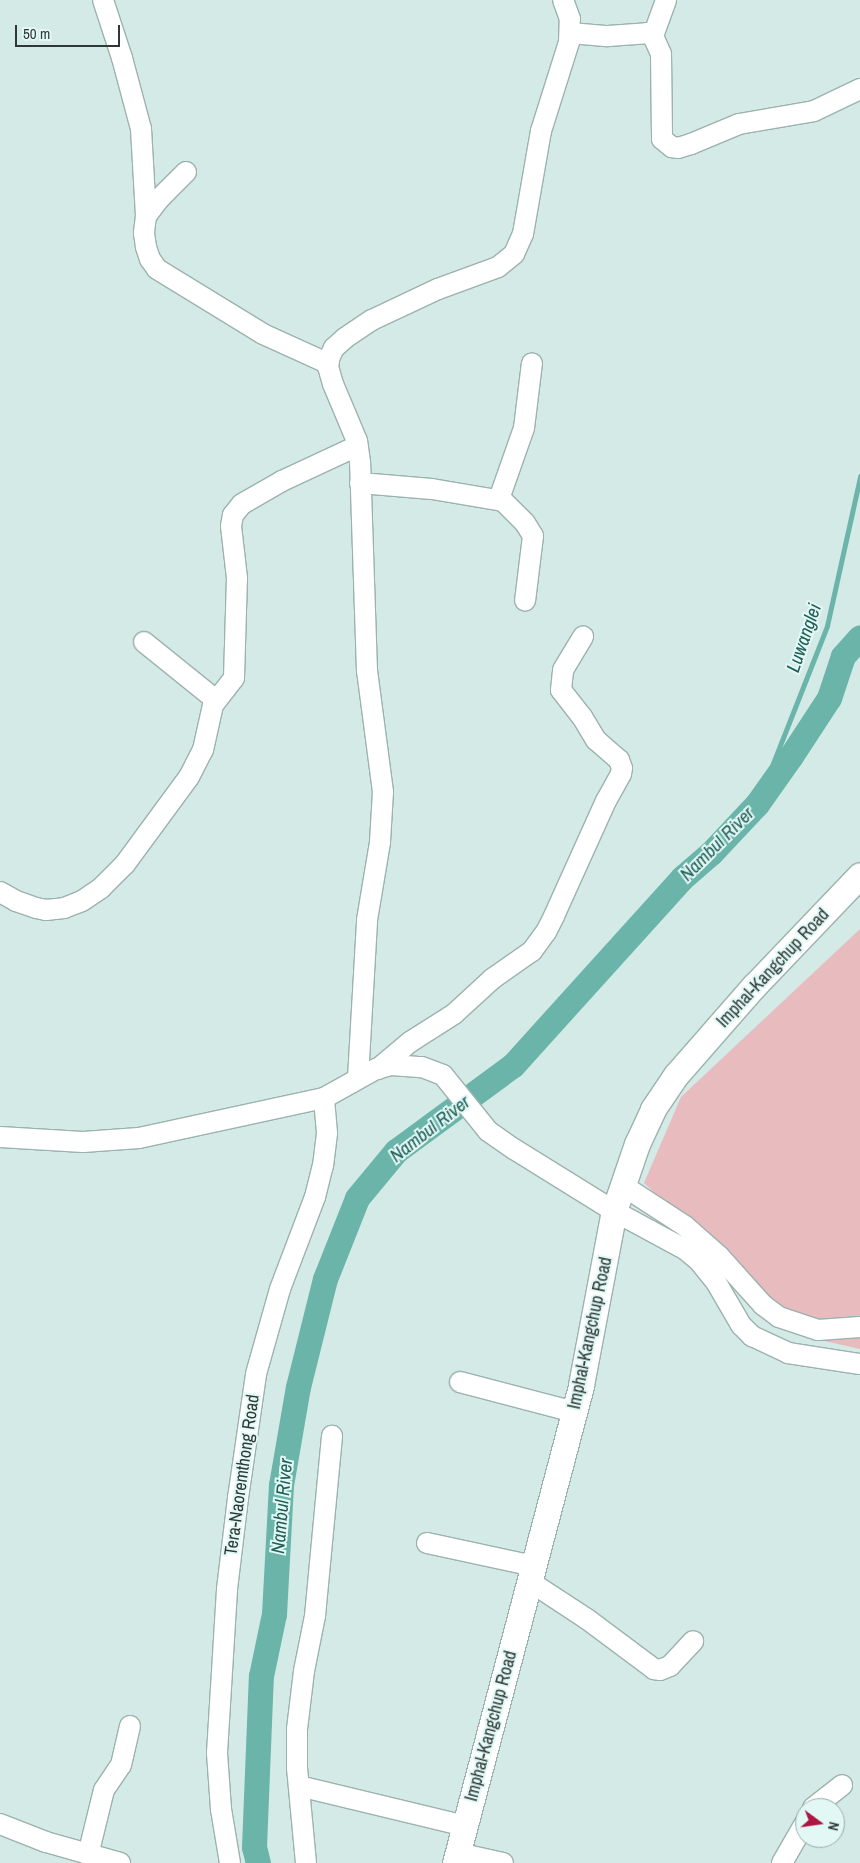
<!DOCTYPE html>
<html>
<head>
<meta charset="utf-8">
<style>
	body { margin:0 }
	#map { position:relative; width:860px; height:1863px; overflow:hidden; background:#d4eae6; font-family:"Archivo Narrow",sans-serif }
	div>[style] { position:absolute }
	.green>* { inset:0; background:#e8bbbf }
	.stream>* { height:4.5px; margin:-2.25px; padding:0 2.25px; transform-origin:2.25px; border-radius:2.25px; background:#6ab4aa }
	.river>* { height:25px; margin:-12.5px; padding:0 12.5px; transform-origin:12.5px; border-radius:12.5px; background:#6ab4aa }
	.roads { filter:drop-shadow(1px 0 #9cb2ae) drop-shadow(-1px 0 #9cb2ae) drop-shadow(0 1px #9cb2ae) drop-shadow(0 -1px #9cb2ae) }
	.minor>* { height:20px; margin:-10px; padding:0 10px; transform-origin:10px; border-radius:10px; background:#fff }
	.major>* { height:25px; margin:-12.5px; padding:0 12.5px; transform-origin:12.5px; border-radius:12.5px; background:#fff }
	span { translate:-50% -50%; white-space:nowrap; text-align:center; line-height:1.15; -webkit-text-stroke:4px #e1f8f4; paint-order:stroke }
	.street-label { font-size:18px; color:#2f3836 }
	.water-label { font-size:19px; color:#215e57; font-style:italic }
	.north { position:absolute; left:795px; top:1798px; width:50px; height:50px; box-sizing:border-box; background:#e1f8f4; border:1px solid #9aaba8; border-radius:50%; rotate:104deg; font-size:14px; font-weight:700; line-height:20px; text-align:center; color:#2f3836 }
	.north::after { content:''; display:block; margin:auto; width:18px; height:22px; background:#ac1843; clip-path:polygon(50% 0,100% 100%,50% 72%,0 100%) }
	.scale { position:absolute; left:15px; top:25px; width:105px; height:22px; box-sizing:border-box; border:2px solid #2f3836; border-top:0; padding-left:6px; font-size:15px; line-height:18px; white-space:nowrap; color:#2f3836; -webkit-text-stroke:4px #e1f8f4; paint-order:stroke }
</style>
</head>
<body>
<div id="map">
	<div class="green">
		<div style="clip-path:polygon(860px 929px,860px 1349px,811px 1338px,644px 1183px,681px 1097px)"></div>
	</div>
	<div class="stream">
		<div style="left:757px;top:804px;width:191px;rotate:-68.5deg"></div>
		<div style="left:827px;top:626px;width:153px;rotate:-77.5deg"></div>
	</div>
	<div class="river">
		<div style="left:258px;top:1863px;width:16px;rotate:-104deg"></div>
		<div style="left:254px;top:1847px;width:171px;rotate:-87.7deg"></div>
		<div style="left:261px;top:1676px;width:63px;rotate:-78.2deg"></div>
		<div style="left:274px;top:1614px;width:129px;rotate:-86.9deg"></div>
		<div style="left:281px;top:1485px;width:99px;rotate:-80.2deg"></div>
		<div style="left:298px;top:1387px;width:111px;rotate:-76deg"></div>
		<div style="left:325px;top:1279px;width:87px;rotate:-68.4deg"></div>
		<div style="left:357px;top:1198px;width:61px;rotate:-50.3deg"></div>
		<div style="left:396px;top:1151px;width:145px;rotate:-36.3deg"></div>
		<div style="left:513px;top:1065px;width:252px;rotate:-47.9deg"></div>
		<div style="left:682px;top:878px;width:38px;rotate:-41deg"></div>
		<div style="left:711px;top:853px;width:67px;rotate:-46.8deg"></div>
		<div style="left:757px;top:804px;width:59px;rotate:-54.7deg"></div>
		<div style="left:791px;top:756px;width:69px;rotate:-56.8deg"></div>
		<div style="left:829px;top:698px;width:44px;rotate:-71.6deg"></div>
		<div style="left:843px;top:656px;width:25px;rotate:-48deg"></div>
	</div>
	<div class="roads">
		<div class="minor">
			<div style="left:103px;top:0;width:61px;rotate:71.9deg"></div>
			<div style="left:122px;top:58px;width:73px;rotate:75deg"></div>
			<div style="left:141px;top:129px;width:87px;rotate:86.7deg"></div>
			<div style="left:570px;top:33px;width:38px;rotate:5deg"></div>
			<div style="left:608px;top:36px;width:39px;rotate:-4deg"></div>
			<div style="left:647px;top:33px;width:7px;rotate:27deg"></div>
			<div style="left:653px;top:36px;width:20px;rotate:66deg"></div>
			<div style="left:661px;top:54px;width:85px;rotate:89.3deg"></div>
			<div style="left:662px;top:139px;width:13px;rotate:39deg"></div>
			<div style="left:672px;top:147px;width:6px;rotate:9deg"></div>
			<div style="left:678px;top:148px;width:14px;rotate:-17deg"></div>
			<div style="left:691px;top:144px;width:52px;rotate:-22.6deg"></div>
			<div style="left:739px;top:124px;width:76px;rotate:-9.8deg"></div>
			<div style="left:814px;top:111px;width:51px;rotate:-25.6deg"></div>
			<div style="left:653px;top:36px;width:38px;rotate:-70deg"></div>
			<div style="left:186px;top:172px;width:38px;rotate:135deg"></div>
			<div style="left:159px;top:199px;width:21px;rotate:127deg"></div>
			<div style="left:146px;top:216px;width:17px;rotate:97deg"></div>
			<div style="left:144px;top:233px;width:14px;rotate:82deg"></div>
			<div style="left:146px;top:247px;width:13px;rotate:72deg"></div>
			<div style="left:150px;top:259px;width:12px;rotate:55deg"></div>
			<div style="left:157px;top:269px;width:124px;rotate:31.5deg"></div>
			<div style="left:263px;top:334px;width:72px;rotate:24.4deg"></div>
			<div style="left:360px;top:483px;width:72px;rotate:4.8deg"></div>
			<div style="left:432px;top:489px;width:72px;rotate:9.6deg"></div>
			<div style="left:503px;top:501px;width:31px;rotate:45deg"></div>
			<div style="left:525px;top:523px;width:15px;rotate:58deg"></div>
			<div style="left:533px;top:536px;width:65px;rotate:97deg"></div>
			<div style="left:499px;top:499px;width:75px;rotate:-70.6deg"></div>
			<div style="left:524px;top:428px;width:65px;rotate:-83deg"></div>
			<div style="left:144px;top:642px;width:92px;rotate:38.9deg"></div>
			<div style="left:0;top:892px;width:18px;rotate:29deg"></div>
			<div style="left:16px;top:901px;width:21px;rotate:19deg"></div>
			<div style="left:36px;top:908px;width:10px;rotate:11deg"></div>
			<div style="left:46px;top:910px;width:18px;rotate:-6deg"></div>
			<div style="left:64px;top:908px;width:19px;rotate:-21deg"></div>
			<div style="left:82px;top:901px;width:23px;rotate:-34deg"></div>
			<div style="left:101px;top:888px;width:34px;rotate:-45deg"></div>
			<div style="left:125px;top:864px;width:108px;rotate:-53.7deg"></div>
			<div style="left:189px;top:777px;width:30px;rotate:-63deg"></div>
			<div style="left:203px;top:750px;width:46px;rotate:-77.5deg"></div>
			<div style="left:213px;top:705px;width:34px;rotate:-52deg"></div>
			<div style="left:234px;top:678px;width:100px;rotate:-88.3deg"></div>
			<div style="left:237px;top:578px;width:52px;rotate:-96.6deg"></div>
			<div style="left:231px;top:526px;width:11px;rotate:-80deg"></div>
			<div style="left:233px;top:515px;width:14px;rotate:-51deg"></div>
			<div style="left:242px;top:504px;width:46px;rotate:-29.9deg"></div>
			<div style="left:282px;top:481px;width:83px;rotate:-25deg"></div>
			<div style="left:378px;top:1069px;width:42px;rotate:-40.2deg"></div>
			<div style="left:410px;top:1042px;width:52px;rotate:-32.5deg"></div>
			<div style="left:454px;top:1014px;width:52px;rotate:-42.6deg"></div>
			<div style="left:492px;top:979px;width:49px;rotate:-35deg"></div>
			<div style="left:532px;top:951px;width:24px;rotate:-54deg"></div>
			<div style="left:546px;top:932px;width:18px;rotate:-63deg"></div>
			<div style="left:554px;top:916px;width:126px;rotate:-65.7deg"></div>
			<div style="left:606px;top:801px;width:31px;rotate:-61deg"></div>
			<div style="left:621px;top:774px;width:6px;rotate:-81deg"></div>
			<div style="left:622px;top:768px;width:9px;rotate:-111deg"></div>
			<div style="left:619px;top:760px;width:30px;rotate:-139deg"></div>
			<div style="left:596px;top:740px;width:27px;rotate:-121deg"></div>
			<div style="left:582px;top:717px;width:34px;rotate:-128deg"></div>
			<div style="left:561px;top:690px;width:20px;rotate:-84deg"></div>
			<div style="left:563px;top:670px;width:39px;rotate:-59deg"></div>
			<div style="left:358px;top:1078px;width:158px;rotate:-86.7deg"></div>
			<div style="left:367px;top:920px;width:79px;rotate:-80.5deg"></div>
			<div style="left:380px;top:842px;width:50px;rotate:-86.6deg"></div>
			<div style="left:383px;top:792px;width:122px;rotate:-97.5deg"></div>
			<div style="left:367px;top:671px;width:209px;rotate:-91.9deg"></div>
			<div style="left:360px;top:462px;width:21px;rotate:-98deg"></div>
			<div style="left:357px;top:441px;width:62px;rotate:-112.8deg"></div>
			<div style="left:333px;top:384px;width:18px;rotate:-106deg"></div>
			<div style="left:328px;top:367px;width:8px;rotate:-83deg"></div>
			<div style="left:329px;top:359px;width:12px;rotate:-66deg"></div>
			<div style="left:334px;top:348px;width:15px;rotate:-42deg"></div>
			<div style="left:345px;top:338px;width:32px;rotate:-34deg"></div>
			<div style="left:372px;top:320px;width:73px;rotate:-25.2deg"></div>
			<div style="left:438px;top:289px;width:64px;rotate:-20.1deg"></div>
			<div style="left:498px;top:267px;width:21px;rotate:-39deg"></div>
			<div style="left:514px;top:254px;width:22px;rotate:-66deg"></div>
			<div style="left:523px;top:234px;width:105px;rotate:-80.1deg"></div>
			<div style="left:541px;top:131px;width:93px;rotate:-72.5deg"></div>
			<div style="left:569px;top:42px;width:23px;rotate:-88deg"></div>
			<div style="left:570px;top:19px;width:20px;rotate:-110deg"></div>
			<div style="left:0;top:1137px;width:83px;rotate:3.4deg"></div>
			<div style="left:83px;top:1142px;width:56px;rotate:-4.1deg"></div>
			<div style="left:139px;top:1138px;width:189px;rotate:-12.2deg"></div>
			<div style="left:324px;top:1098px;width:60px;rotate:-29.1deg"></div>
			<div style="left:376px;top:1069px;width:16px;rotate:-15deg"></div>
			<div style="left:391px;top:1065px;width:31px;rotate:4deg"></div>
			<div style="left:422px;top:1067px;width:22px;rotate:21deg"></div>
			<div style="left:443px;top:1075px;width:72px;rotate:51.2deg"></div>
			<div style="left:488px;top:1131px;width:32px;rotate:35deg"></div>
			<div style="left:514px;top:1149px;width:118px;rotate:31.8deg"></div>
			<div style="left:614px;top:1211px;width:82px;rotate:28.4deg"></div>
			<div style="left:686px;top:1250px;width:17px;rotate:40deg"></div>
			<div style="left:699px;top:1261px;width:27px;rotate:51deg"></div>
			<div style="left:716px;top:1282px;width:50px;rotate:59.8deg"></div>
			<div style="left:741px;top:1325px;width:16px;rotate:45deg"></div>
			<div style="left:752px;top:1336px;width:40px;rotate:25deg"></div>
			<div style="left:788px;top:1353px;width:73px;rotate:8.7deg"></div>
			<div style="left:622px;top:1185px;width:75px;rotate:33.1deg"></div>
			<div style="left:685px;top:1226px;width:45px;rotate:41.4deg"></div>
			<div style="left:719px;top:1256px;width:66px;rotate:48.1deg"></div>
			<div style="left:763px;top:1305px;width:20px;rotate:37deg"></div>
			<div style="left:779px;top:1317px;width:41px;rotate:18.4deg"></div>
			<div style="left:818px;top:1330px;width:42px;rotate:-4.1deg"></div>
			<div style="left:460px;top:1382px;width:118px;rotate:14.7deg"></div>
			<div style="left:427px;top:1543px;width:108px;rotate:12.2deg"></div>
			<div style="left:529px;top:1581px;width:69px;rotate:33.2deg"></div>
			<div style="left:587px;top:1619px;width:84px;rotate:36.7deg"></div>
			<div style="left:654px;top:1669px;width:6px;rotate:9deg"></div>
			<div style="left:660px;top:1670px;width:11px;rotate:-22deg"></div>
			<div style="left:670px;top:1666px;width:34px;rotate:-47deg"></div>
			<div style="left:299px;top:1786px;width:171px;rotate:13.5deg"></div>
			<div style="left:813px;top:1808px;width:37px;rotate:-38deg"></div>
			<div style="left:0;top:1824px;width:49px;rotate:21.4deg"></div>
			<div style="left:46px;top:1842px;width:77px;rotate:15.8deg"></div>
			<div style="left:458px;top:1853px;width:46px;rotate:12.5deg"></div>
			<div style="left:88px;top:1855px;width:67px;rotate:-76.2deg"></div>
			<div style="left:104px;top:1790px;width:30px;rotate:-56deg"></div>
			<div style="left:121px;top:1765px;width:40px;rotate:-77deg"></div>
			<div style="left:230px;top:1863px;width:55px;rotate:-99.5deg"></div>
			<div style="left:221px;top:1809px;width:56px;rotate:-94.1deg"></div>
			<div style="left:217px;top:1753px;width:164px;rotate:-86.5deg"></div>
			<div style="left:227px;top:1589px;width:92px;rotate:-83.1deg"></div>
			<div style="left:238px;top:1498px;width:125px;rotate:-81.7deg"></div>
			<div style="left:256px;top:1374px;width:88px;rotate:-74.2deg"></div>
			<div style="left:280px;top:1289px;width:98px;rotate:-69.2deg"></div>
			<div style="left:315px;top:1197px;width:32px;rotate:-76deg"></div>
			<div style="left:323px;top:1166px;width:33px;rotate:-83deg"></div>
			<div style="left:327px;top:1133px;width:35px;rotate:-95deg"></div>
			<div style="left:306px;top:1863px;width:95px;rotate:-95.4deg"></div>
			<div style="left:297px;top:1768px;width:39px;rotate:-90deg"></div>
			<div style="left:297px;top:1729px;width:58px;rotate:-83.1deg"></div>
			<div style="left:304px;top:1671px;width:56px;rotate:-78.7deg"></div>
			<div style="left:315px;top:1616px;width:181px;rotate:-84.6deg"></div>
			<div style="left:782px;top:1863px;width:46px;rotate:-60.1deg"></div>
		</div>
		<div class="major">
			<div style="left:455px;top:1863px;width:494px;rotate:-75.2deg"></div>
			<div style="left:581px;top:1385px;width:177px;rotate:-79.3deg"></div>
			<div style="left:614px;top:1211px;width:71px;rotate:-71.1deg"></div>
			<div style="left:637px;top:1144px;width:38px;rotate:-65deg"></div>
			<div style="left:653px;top:1109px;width:41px;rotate:-55.9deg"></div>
			<div style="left:676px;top:1075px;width:118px;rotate:-48.8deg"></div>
			<div style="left:754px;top:986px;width:153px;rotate:-46.3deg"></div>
		</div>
	</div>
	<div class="street-label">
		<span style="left:773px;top:968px;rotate:-47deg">Imphal-Kangchup Road</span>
		<span style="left:590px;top:1333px;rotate:-78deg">Imphal-Kangchup Road</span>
		<span style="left:242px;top:1475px;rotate:-82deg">Tera-Naoremthong Road</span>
		<span style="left:491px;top:1726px;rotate:-75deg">Imphal-Kangchup Road</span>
	</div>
	<div class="water-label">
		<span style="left:804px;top:638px;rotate:-71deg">Luwanglei</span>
		<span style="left:717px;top:844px;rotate:-45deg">Nambul River</span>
		<span style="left:430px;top:1129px;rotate:-38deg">Nambul River</span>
		<span style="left:282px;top:1506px;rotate:-85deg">Nambul River</span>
	</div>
	<div class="north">N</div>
	<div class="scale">50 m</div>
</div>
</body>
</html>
